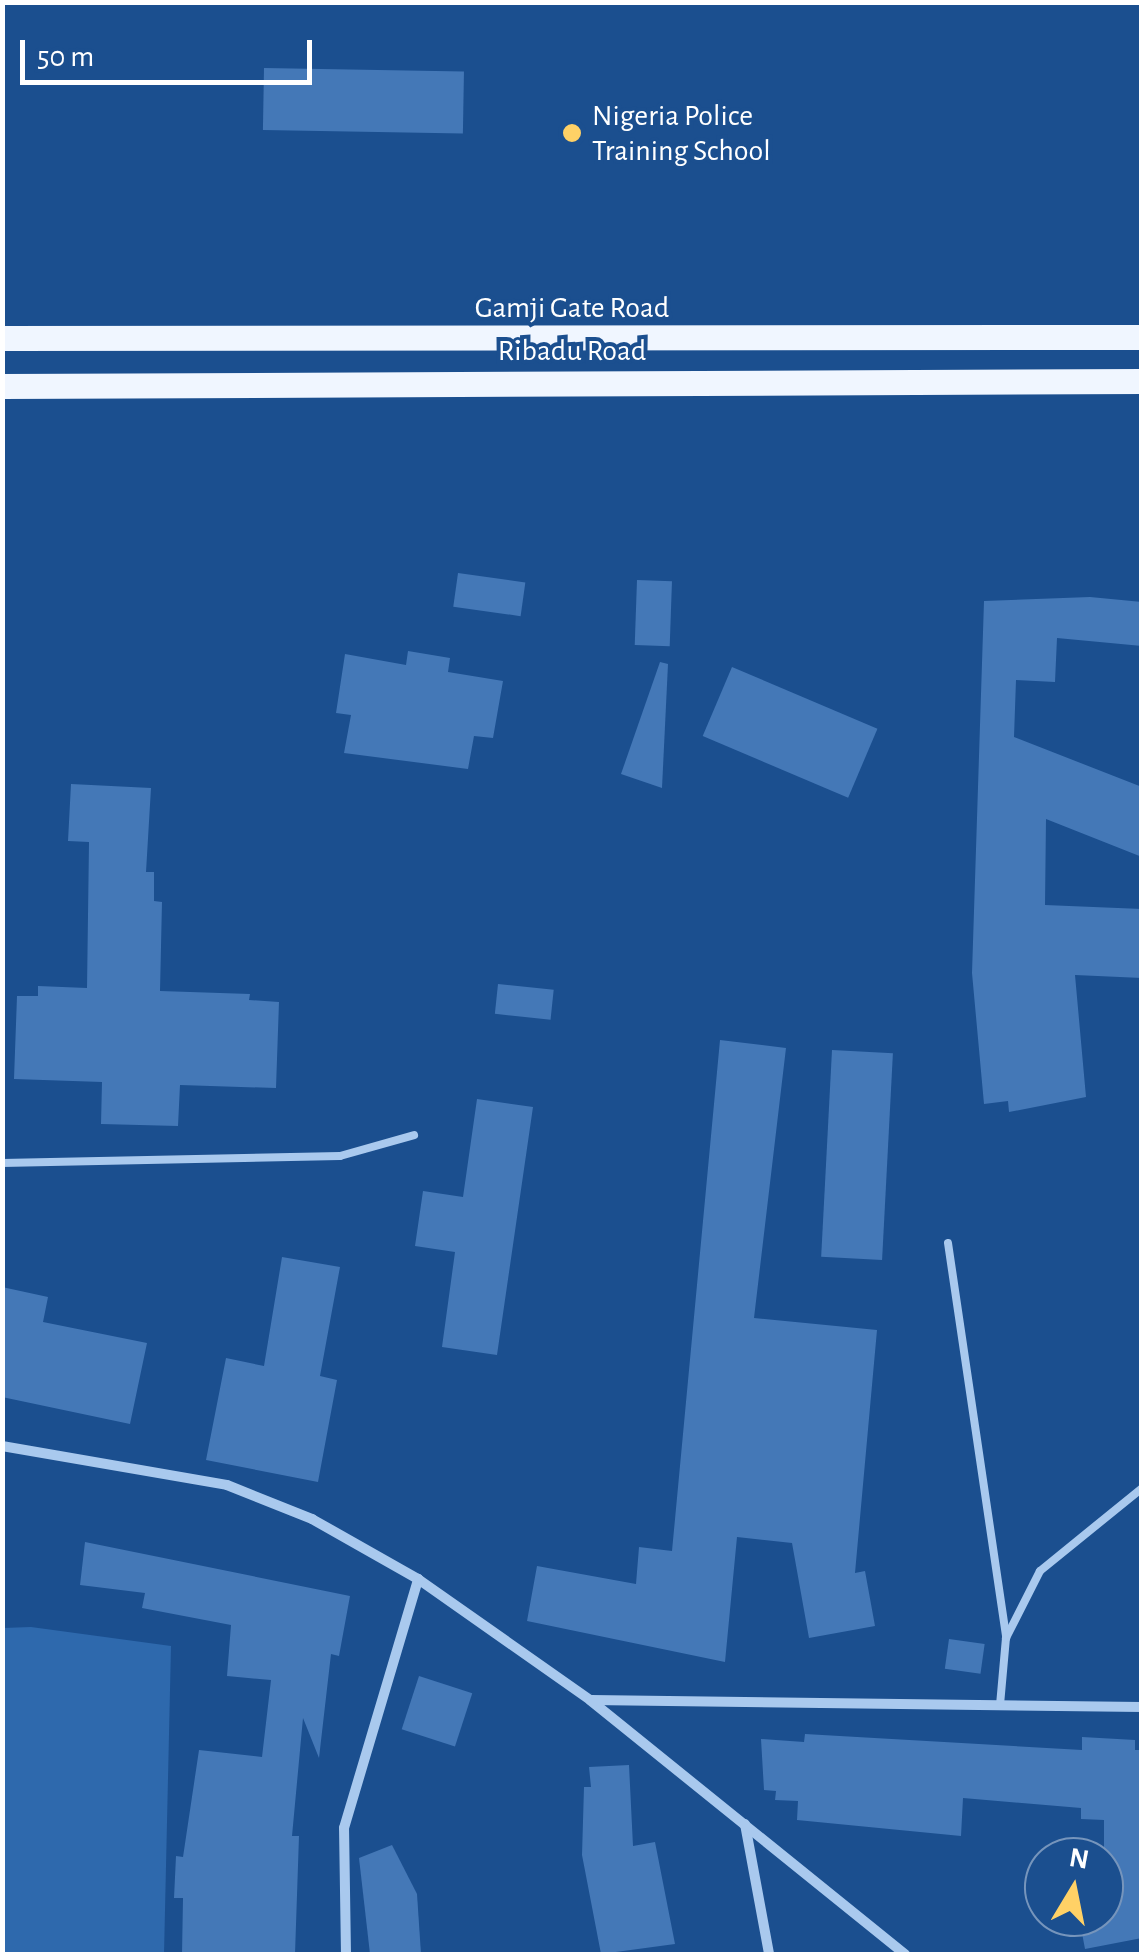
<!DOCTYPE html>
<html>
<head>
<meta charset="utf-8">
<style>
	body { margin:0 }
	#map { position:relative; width:1144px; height:1957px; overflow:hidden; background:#1b4f8f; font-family:"Alegreya Sans",sans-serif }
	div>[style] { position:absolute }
	.green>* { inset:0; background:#2e69ad }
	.building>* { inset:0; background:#4478b7; transform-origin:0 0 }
	.service>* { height:8px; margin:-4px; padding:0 4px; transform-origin:4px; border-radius:4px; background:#a9c9ee }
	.minor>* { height:10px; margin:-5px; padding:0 5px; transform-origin:5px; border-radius:5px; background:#a9c9ee }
	.primary>* { height:25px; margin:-12.5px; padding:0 12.5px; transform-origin:12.5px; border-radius:12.5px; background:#f0f6ff }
	.dots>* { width:28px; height:28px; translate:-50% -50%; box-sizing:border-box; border:5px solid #1b4f8f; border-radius:50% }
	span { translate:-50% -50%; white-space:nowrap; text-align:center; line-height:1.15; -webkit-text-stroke:8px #1b4f8f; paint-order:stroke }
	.poi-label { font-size:30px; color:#fff }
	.left { translate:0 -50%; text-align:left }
	.street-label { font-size:30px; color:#fff }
	.frame { position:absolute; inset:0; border:5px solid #fff; pointer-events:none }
	.north { position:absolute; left:1024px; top:1837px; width:100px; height:100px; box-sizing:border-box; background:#1b4f8f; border:2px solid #7695bc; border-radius:50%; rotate:10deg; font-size:28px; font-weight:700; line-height:40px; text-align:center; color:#fff }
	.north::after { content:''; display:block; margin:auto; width:35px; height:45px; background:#ffd166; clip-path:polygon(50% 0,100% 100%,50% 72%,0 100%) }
	.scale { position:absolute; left:20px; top:40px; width:292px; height:45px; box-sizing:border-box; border:5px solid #fff; border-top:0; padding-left:12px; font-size:30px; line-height:35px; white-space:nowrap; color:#fff; -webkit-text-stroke:8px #1b4f8f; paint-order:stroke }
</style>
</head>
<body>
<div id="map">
	<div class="green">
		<div style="clip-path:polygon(31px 1627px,171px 1646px,164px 1954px,3px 1954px,3px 1628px)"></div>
	</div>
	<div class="building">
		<div style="left:264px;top:68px;width:200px;height:62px;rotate:1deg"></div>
		<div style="left:458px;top:573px;width:68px;height:34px;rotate:8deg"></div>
		<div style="left:637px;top:580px;width:35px;height:65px;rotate:2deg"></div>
		<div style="clip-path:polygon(1090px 597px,1142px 602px,1142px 646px,1057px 638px,1055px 682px,1016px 680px,1014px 737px,1142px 787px,1142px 857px,1046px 819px,1045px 905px,1142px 909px,1142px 978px,1075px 975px,1086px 1097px,1009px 1112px,1008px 1101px,984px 1104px,972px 973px,984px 601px)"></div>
		<div style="clip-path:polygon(408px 651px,450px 658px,448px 672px,503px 681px,493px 738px,474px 736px,468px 769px,344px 753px,351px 715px,336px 713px,345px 654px,406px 665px)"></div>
		<div style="clip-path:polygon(660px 662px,668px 664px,662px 788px,621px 774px)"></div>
		<div style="left:732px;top:667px;width:158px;height:75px;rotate:23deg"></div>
		<div style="clip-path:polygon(71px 784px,151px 788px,146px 872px,154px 872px,154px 901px,162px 902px,160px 991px,250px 994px,249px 1000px,279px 1002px,276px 1088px,180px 1085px,178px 1126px,101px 1124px,102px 1082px,14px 1079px,17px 996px,38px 996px,38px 986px,87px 988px,89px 842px,68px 841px)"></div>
		<div style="left:498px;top:984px;width:56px;height:30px;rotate:6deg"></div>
		<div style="clip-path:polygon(720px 1040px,786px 1048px,754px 1318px,877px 1330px,855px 1573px,865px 1571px,875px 1626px,809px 1638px,792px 1543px,737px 1537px,725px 1662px,527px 1621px,537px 1566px,636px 1584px,639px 1547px,672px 1551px)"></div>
		<div style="left:832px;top:1050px;width:61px;height:207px;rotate:3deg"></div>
		<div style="clip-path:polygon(477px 1099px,533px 1107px,497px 1355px,442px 1347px,455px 1252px,415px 1246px,423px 1191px,463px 1197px)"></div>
		<div style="clip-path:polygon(282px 1257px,340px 1267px,320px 1376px,337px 1380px,318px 1482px,206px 1460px,226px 1358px,264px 1366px)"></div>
		<div style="clip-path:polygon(2px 1287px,48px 1297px,43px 1322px,147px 1343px,130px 1424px,2px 1397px)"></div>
		<div style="clip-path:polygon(85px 1542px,350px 1596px,339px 1656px,331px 1654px,319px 1758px,303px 1718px,292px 1836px,299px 1836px,295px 1954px,182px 1954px,183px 1898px,174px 1898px,176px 1856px,183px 1857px,199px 1750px,262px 1757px,271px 1680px,227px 1676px,231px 1625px,142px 1608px,145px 1593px,80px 1585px)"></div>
		<div style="left:949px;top:1639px;width:36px;height:30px;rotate:8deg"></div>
		<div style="left:419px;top:1676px;width:56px;height:56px;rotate:18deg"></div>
		<div style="clip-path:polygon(805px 1734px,1082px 1750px,1082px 1737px,1135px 1740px,1135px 1750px,1142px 1750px,1142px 1938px,1085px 1949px,1079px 1917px,1104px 1917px,1104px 1820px,1081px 1819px,1081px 1808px,963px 1798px,961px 1836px,797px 1820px,798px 1801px,775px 1800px,776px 1791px,764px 1790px,761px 1739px,804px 1742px)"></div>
		<div style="clip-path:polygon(629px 1765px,633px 1846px,655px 1842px,675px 1944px,601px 1954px,582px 1855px,584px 1787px,591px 1787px,589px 1767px)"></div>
		<div style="clip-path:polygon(392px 1845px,417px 1894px,421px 1954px,370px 1954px,359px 1858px)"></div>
	</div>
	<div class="service">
		<div style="left:2px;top:1163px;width:338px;rotate:-1.2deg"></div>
		<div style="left:340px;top:1156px;width:77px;rotate:-15.8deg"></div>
		<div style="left:948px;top:1243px;width:399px;rotate:81.6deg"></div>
		<div style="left:1000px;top:1705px;width:67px;rotate:-84.9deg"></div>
		<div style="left:1006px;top:1638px;width:75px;rotate:-63.1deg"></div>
		<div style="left:1040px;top:1571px;width:132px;rotate:-39.1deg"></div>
	</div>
	<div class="minor">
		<div style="left:2px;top:1446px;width:228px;rotate:9.8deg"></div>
		<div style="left:227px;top:1485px;width:92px;rotate:21.8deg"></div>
		<div style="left:312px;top:1519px;width:122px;rotate:29.5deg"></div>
		<div style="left:418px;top:1579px;width:210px;rotate:35.1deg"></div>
		<div style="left:590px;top:1700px;width:405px;rotate:38.9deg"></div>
		<div style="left:591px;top:1700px;width:551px;rotate:0.73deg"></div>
		<div style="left:745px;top:1824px;width:132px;rotate:79.5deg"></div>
		<div style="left:346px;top:1954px;width:126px;rotate:-90.9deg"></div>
		<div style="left:344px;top:1828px;width:260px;rotate:-73.4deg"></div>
	</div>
	<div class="primary">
		<div style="left:2px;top:338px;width:1140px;rotate:-0.05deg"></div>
		<div style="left:2px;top:386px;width:1140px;rotate:-0.25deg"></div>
	</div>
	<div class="dots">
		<div style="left:572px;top:133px;background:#ffd166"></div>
	</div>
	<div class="poi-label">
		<span class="left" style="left:592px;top:133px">Nigeria Police<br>Training School</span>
	</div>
	<div class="street-label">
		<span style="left:572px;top:308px">Gamji Gate Road</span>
		<span style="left:572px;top:351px">Ribadu Road</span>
	</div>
	<div class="frame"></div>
	<div class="north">N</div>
	<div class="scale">50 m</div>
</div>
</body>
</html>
